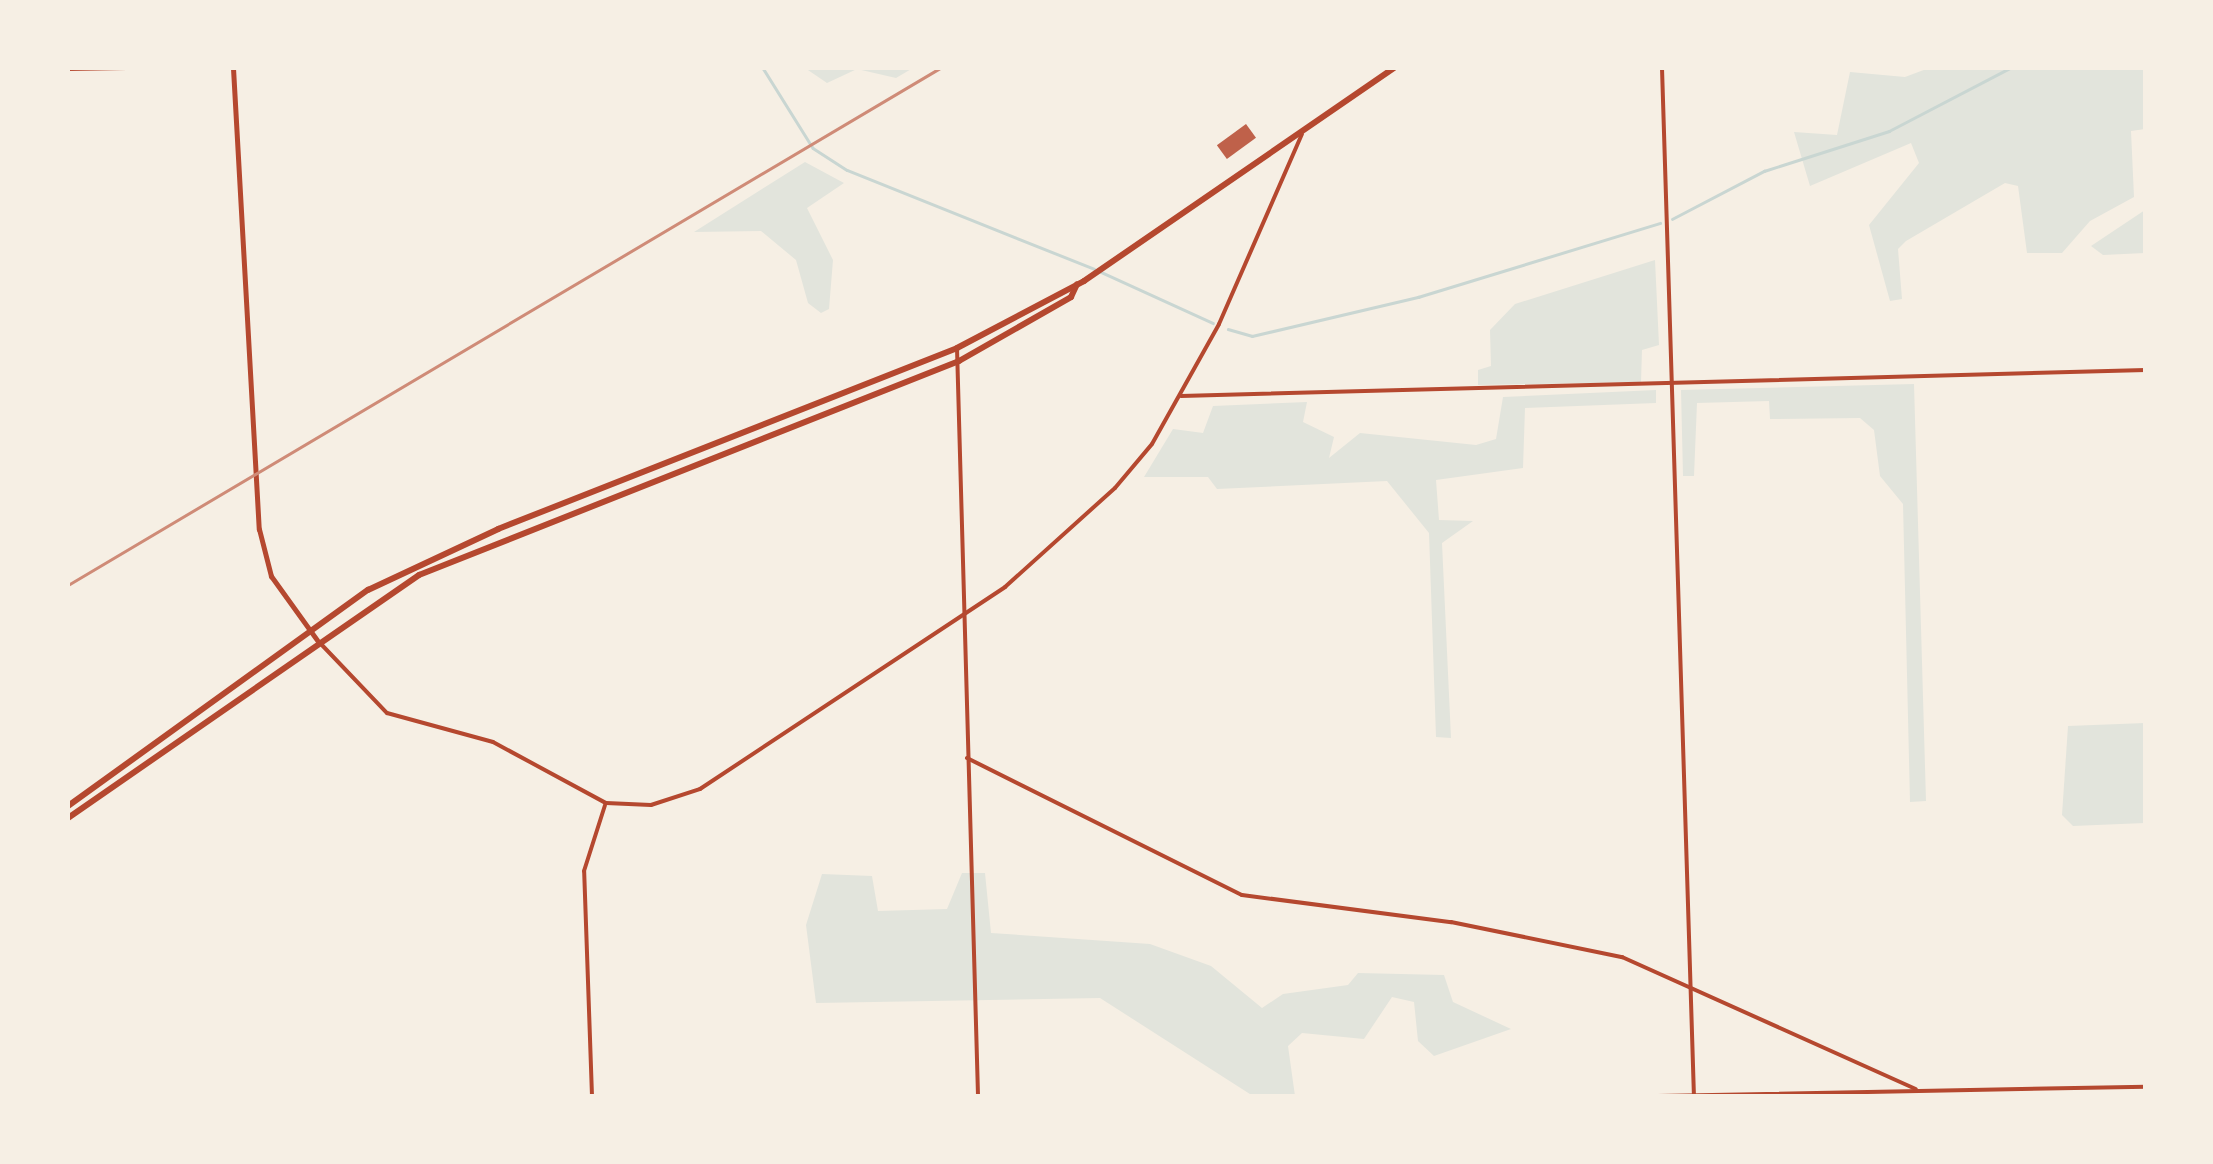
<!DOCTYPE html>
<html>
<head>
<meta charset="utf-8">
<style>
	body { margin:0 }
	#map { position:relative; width:2213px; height:1164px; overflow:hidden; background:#f6efe4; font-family:Raleway,sans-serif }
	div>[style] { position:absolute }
	.green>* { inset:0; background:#e2e4dc }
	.stream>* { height:2.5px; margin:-1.25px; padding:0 1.25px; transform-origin:1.25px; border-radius:1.25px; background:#c9d6d2 }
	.building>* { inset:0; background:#bf614a; transform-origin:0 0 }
	.minor>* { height:4px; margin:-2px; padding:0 2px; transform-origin:2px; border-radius:2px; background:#b5482f }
	.tertiary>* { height:5px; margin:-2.5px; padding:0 2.5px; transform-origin:2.5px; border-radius:2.5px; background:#b5482f }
	.primary>* { height:6px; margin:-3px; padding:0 3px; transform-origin:3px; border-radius:3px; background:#b5482f }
	.rail>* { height:2.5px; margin:-1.25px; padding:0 1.25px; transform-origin:1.25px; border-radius:1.25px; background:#cf8b77 }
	span { translate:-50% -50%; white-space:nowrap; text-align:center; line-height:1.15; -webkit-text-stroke:9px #f6efe4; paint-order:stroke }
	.frame { position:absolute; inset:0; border:70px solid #f6efe4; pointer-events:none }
</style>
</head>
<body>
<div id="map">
	<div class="green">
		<div style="clip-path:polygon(805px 68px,913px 68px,896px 78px,857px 69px,827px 83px)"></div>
		<div style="clip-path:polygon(1929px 68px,2145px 68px,2145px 129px,2131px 131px,2134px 197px,2090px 221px,2062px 253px,2027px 253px,2018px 186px,2005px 183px,1906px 241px,1898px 249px,1902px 299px,1890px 301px,1869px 225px,1919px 163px,1911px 143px,1810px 186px,1794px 132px,1837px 135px,1850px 72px,1905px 77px)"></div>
		<div style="clip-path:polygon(805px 162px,844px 183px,807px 208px,833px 260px,829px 309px,821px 313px,808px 303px,796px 260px,761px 231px,694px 232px)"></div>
		<div style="clip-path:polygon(2145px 210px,2145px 253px,2103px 255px,2091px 246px)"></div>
		<div style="clip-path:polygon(1655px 260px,1659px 345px,1642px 350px,1641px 382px,1478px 385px,1478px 370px,1491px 366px,1490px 330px,1515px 304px)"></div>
		<div style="clip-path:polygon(1914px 384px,1926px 801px,1910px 802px,1903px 504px,1880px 476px,1874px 430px,1860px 418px,1770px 419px,1769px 401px,1697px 403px,1694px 476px,1683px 476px,1681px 390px)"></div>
		<div style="clip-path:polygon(1656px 390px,1656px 403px,1525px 408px,1523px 468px,1436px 480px,1439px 520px,1473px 521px,1442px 543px,1451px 738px,1436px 737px,1429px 533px,1387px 481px,1217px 489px,1208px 477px,1144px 477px,1173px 429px,1203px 433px,1213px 406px,1307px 402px,1303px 422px,1334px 437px,1329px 458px,1360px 433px,1476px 445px,1496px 439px,1503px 397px)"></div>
		<div style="clip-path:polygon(2145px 723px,2145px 823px,2073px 826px,2062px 815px,2068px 726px)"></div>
		<div style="clip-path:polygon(962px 873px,985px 873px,991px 933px,1150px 944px,1211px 966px,1262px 1008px,1283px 994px,1348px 985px,1358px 973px,1444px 975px,1453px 1002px,1511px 1029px,1434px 1056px,1418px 1041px,1414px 1002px,1392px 997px,1364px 1039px,1302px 1033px,1288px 1046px,1295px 1096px,1253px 1096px,1100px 998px,816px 1003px,806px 925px,822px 874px,872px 876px,878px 911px,947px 909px)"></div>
	</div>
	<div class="stream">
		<div style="left:763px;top:68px;width:94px;rotate:58deg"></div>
		<div style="left:813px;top:148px;width:40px;rotate:32.9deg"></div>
		<div style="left:847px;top:170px;width:266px;rotate:21.8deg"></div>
		<div style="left:1672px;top:219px;width:104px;rotate:-27.6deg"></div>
		<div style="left:1764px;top:171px;width:131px;rotate:-17.7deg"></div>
		<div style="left:1889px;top:131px;width:136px;rotate:-27.5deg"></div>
		<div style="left:1101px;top:272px;width:123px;rotate:24.5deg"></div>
		<div style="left:1228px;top:329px;width:25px;rotate:16deg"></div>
		<div style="left:1252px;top:336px;width:171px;rotate:-13.2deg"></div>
		<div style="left:1418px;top:297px;width:253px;rotate:-17deg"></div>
	</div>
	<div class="building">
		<div style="left:1246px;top:124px;width:17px;height:36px;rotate:54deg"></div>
	</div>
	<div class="minor">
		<div style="left:1662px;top:68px;width:1027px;rotate:88.22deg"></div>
		<div style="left:68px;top:69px;width:59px;rotate:-1deg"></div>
		<div style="left:957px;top:348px;width:748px;rotate:88.39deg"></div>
		<div style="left:1181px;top:396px;width:965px;rotate:-1.54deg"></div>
		<div style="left:320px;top:643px;width:97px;rotate:46.3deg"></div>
		<div style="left:387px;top:713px;width:110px;rotate:15.3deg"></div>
		<div style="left:493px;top:742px;width:128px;rotate:28.4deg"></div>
		<div style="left:606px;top:803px;width:45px;rotate:2.5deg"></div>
		<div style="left:651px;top:805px;width:52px;rotate:-18.1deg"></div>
		<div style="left:700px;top:789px;width:366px;rotate:-33.5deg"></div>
		<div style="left:1005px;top:587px;width:148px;rotate:-42deg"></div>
		<div style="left:1115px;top:488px;width:57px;rotate:-49.9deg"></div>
		<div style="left:1152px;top:444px;width:137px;rotate:-60.8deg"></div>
		<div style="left:1219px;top:324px;width:207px;rotate:-66.4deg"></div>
		<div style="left:967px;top:758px;width:307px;rotate:26.5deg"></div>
		<div style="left:1242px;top:895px;width:211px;rotate:7.4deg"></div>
		<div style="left:1451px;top:922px;width:175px;rotate:11.6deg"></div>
		<div style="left:1622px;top:957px;width:322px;rotate:24.2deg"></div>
		<div style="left:592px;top:1096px;width:225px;rotate:-92deg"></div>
		<div style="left:584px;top:871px;width:69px;rotate:-72.3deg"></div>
		<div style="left:1658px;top:1096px;width:488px;rotate:-1.1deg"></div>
	</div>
	<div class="tertiary">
		<div style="left:233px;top:68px;width:462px;rotate:86.8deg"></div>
		<div style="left:259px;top:529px;width:49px;rotate:75.7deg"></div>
		<div style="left:271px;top:576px;width:79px;rotate:54.3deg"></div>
	</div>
	<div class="primary">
		<div style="left:68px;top:806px;width:370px;rotate:-35.8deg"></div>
		<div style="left:368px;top:590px;width:144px;rotate:-25.1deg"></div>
		<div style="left:498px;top:529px;width:493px;rotate:-21.5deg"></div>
		<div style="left:957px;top:348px;width:144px;rotate:-27.8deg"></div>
		<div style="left:1084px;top:281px;width:376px;rotate:-34.5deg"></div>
		<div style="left:68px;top:818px;width:427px;rotate:-34.7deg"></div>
		<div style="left:419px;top:575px;width:581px;rotate:-21.62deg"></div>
		<div style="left:959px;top:361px;width:129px;rotate:-29.7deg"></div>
		<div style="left:1071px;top:297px;width:14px;rotate:-65deg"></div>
	</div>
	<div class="rail">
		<div style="left:68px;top:585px;width:1014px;rotate:-30.66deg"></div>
	</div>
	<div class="frame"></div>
</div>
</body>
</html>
